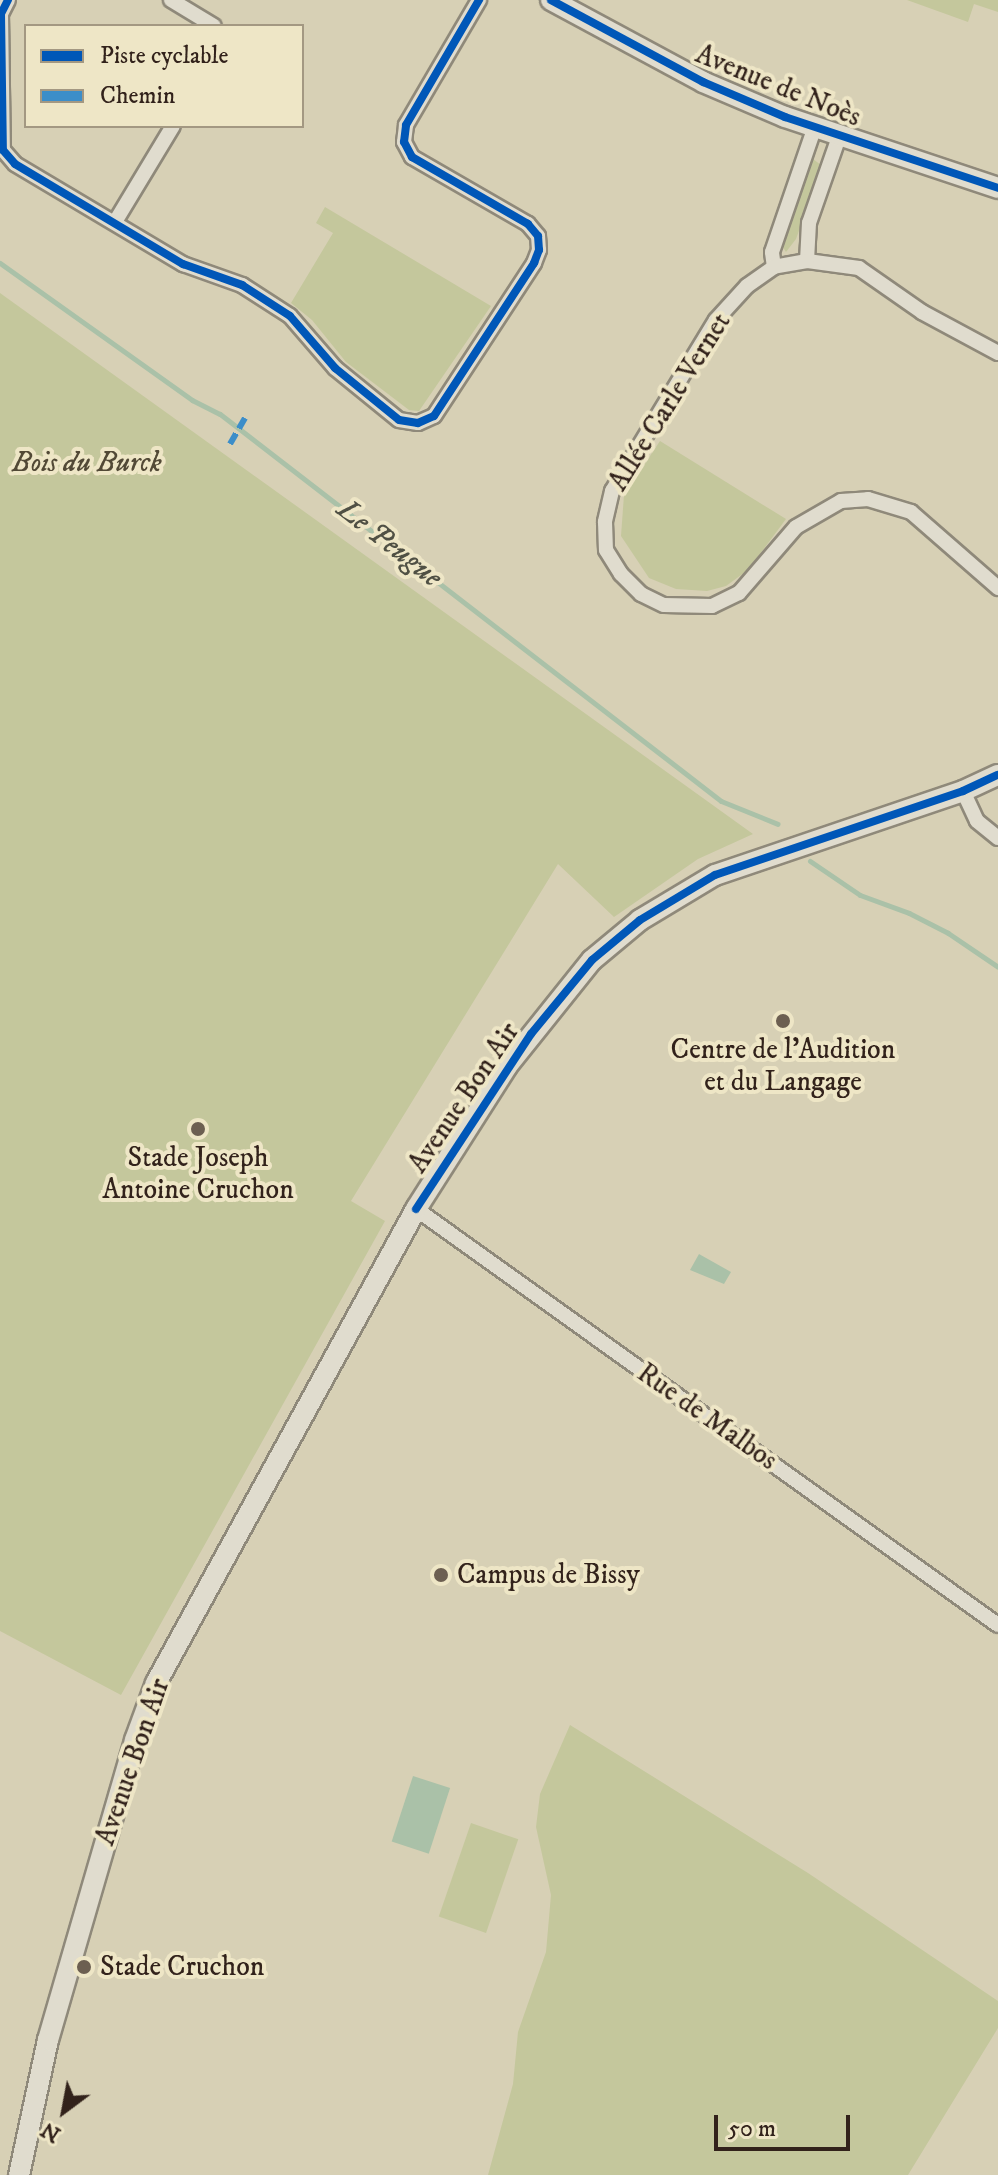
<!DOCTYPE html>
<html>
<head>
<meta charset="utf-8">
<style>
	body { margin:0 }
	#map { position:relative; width:998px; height:2175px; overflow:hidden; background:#d7d0b5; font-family:"IM FELL DW Pica",serif }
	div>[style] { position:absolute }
	.green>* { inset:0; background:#c4c79c; transform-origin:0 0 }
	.water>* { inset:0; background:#aac1a8; transform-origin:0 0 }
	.stream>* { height:5px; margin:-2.5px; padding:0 2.5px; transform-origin:2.5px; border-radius:2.5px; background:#aac1a8 }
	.roads { filter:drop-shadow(2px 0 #8f897a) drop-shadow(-2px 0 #8f897a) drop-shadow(0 2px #8f897a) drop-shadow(0 -2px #8f897a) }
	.street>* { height:14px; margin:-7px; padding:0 7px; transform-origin:7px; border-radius:7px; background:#e0dcce }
	.secondary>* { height:20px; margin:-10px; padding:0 10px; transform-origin:10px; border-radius:10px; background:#e0dcce }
	.quiet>* { height:6px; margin-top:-3px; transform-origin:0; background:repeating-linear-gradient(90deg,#3c8ec9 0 12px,transparent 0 18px) }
	.cycleway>* { height:8px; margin:-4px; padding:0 4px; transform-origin:4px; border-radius:4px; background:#0057b8 }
	.dots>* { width:22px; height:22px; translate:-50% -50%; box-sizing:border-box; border:4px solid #eee6c6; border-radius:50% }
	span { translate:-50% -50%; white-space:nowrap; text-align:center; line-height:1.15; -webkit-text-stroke:8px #eee6c6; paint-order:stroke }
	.street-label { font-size:28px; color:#32221b }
	.park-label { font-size:28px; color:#524936; font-style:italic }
	.poi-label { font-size:28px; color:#32221b }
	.left { translate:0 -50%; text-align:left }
	.water-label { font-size:30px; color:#505044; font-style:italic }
	.legend { position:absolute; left:24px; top:24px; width:280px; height:104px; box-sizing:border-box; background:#eee6c6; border:2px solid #a39882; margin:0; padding:10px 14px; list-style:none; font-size:24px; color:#32221b }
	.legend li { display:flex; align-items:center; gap:16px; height:40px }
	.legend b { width:40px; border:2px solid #a39882 }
	.north { position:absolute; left:24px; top:2071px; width:80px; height:80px; -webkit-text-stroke:6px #eee6c6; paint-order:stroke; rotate:212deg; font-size:22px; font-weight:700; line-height:32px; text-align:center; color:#32221b }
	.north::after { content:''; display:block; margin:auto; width:28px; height:36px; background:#32221b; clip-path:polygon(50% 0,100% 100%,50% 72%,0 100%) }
	.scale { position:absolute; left:714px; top:2115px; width:136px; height:36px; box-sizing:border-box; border:4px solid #32221b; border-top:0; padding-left:10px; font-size:24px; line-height:28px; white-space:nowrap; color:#32221b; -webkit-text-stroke:6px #eee6c6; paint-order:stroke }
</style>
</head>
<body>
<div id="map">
	<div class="green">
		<div style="clip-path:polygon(907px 0,998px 0,998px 12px,974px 4px,968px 22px)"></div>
		<div style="clip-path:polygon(813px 159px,821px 165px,821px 169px,796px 239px,786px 252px,782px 246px)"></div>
		<div style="clip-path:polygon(325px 207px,491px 306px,419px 411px,409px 410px,346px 362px,312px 320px,291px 303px,333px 233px,316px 223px)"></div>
		<div style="clip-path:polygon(0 293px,753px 834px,698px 859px,614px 917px,558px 864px,351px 1201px,385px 1221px,121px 1695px,0 1631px)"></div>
		<div style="clip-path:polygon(660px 441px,786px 519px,748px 570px,726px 586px,707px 591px,676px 589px,649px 578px,621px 536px,624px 495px)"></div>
		<div style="clip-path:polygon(570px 1725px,808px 1873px,998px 2001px,998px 2028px,908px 2175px,488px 2175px,513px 2084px,518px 2032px,546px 1952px,551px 1895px,536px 1827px,540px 1794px)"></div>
		<div style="left:471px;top:1823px;width:50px;height:99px;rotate:19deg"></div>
	</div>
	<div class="water">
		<div style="clip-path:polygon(699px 1254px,731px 1272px,724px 1284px,690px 1270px)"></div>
		<div style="left:413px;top:1776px;width:39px;height:69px;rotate:18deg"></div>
	</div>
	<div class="stream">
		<div style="left:0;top:263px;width:236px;rotate:35.5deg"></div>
		<div style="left:192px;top:400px;width:31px;rotate:27deg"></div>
		<div style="left:220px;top:414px;width:633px;rotate:37.68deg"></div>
		<div style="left:721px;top:801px;width:61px;rotate:22deg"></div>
		<div style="left:810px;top:861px;width:60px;rotate:34.2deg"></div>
		<div style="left:860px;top:895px;width:52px;rotate:20.2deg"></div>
		<div style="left:909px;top:913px;width:44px;rotate:27.1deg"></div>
		<div style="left:948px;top:933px;width:60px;rotate:34.2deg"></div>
	</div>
	<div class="roads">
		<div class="street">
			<div style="left:8px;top:0;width:16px;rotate:117deg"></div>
			<div style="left:1px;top:14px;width:136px;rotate:89.2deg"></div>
			<div style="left:3px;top:150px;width:18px;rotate:49deg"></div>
			<div style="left:15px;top:164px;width:196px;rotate:30.8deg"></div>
			<div style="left:183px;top:264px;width:63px;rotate:19.6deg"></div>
			<div style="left:242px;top:285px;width:57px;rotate:32.9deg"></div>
			<div style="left:290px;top:316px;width:69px;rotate:49.1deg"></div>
			<div style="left:335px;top:368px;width:82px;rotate:39.1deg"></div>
			<div style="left:399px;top:420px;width:19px;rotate:9deg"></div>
			<div style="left:418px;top:423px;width:17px;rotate:-24deg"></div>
			<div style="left:434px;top:416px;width:183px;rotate:-56.8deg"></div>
			<div style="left:534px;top:263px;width:14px;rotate:-69deg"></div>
			<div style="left:539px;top:250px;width:14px;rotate:-94deg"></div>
			<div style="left:538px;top:236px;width:16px;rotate:-130deg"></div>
			<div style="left:528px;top:224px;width:134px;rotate:-150deg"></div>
			<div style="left:412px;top:157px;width:17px;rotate:-118deg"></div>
			<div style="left:404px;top:142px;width:17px;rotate:-83deg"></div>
			<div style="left:406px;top:125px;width:145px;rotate:-59.7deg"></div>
			<div style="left:171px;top:0;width:50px;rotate:31.2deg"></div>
			<div style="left:115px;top:222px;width:112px;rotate:-58.9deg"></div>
			<div style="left:807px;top:261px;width:38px;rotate:-87deg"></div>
			<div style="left:809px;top:223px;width:91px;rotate:-70.8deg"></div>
			<div style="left:774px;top:267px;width:15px;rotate:-98deg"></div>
			<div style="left:772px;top:252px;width:130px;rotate:-71.1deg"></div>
			<div style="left:998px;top:353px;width:86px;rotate:-151.7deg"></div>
			<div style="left:922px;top:312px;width:77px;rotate:-145.1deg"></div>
			<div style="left:859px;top:268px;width:52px;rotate:-172.3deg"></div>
			<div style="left:807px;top:261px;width:34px;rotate:170deg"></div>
			<div style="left:774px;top:267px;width:33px;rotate:145deg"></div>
			<div style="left:747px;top:286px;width:46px;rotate:132.4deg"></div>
			<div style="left:716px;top:320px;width:200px;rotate:121.3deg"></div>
			<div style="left:612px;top:491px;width:32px;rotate:103deg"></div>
			<div style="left:605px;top:522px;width:28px;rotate:88deg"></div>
			<div style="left:606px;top:550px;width:28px;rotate:58deg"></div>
			<div style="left:621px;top:574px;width:28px;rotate:45deg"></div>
			<div style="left:641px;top:594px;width:25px;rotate:26deg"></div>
			<div style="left:664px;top:605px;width:48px;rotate:1.2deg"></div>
			<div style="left:712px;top:606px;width:30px;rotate:-26deg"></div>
			<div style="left:739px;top:593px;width:87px;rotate:-49.2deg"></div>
			<div style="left:796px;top:527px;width:52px;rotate:-30deg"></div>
			<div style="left:841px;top:501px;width:27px;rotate:-4deg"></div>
			<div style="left:868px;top:499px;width:45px;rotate:16.8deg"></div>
			<div style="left:911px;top:512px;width:116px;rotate:41.1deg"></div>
			<div style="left:963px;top:791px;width:33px;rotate:65deg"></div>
			<div style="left:977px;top:821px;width:27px;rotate:39deg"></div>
			<div style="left:416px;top:1209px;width:715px;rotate:35.56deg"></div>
		</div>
		<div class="secondary">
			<div style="left:551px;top:0;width:173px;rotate:28.3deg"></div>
			<div style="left:703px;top:82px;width:89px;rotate:23.1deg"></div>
			<div style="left:785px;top:117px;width:225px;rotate:18.4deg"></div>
			<div style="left:19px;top:2175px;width:138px;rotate:-77.9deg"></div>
			<div style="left:48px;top:2040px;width:312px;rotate:-73.8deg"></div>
			<div style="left:135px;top:1740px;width:61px;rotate:-69.8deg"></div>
			<div style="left:156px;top:1683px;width:541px;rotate:-61.25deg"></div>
			<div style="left:416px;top:1209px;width:169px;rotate:-57.5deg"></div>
			<div style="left:507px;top:1066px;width:136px;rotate:-51.3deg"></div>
			<div style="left:592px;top:960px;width:62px;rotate:-39.8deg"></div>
			<div style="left:640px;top:920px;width:87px;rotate:-31deg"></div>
			<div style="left:715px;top:875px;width:262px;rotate:-18.7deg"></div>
			<div style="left:963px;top:791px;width:38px;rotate:-25deg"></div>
		</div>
	</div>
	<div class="quiet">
		<div style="left:230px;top:444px;width:30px;rotate:-60deg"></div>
	</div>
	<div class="cycleway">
		<div style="left:8px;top:0;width:16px;rotate:117deg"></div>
		<div style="left:1px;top:14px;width:136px;rotate:89.2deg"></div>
		<div style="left:3px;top:150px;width:18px;rotate:49deg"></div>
		<div style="left:15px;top:164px;width:196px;rotate:30.8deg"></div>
		<div style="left:183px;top:264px;width:63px;rotate:19.6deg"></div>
		<div style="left:242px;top:285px;width:57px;rotate:32.9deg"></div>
		<div style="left:290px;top:316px;width:69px;rotate:49.1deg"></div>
		<div style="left:335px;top:368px;width:82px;rotate:39.1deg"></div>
		<div style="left:399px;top:420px;width:19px;rotate:9deg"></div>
		<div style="left:418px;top:423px;width:17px;rotate:-24deg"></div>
		<div style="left:434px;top:416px;width:183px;rotate:-56.8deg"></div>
		<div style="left:534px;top:263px;width:14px;rotate:-69deg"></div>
		<div style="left:539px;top:250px;width:14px;rotate:-94deg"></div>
		<div style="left:538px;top:236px;width:16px;rotate:-130deg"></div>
		<div style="left:528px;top:224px;width:134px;rotate:-150deg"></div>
		<div style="left:412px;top:157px;width:17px;rotate:-118deg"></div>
		<div style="left:404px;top:142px;width:17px;rotate:-83deg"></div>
		<div style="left:406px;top:125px;width:145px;rotate:-59.7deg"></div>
		<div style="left:551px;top:0;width:173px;rotate:28.3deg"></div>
		<div style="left:703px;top:82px;width:89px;rotate:23.1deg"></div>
		<div style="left:785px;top:117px;width:225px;rotate:18.4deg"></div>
		<div style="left:416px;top:1209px;width:209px;rotate:-56.7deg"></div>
		<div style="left:531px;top:1034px;width:96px;rotate:-50.5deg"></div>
		<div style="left:592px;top:960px;width:62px;rotate:-39.8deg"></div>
		<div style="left:640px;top:920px;width:87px;rotate:-31deg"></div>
		<div style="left:715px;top:875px;width:262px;rotate:-18.7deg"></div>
		<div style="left:963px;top:791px;width:38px;rotate:-25deg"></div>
	</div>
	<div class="dots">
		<div style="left:783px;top:1021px;background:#6c5f51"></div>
		<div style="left:198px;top:1129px;background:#6c5f51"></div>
		<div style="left:441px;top:1575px;background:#6c5f51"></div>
		<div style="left:84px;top:1967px;background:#6c5f51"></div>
	</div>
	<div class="street-label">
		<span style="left:778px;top:86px;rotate:22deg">Avenue de Noès</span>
		<span style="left:670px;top:402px;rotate:-58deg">Allée Carle Vernet</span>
		<span style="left:464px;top:1098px;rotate:-56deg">Avenue Bon Air</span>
		<span style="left:707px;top:1417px;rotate:35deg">Rue de Malbos</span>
		<span style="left:133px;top:1762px;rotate:-71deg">Avenue Bon Air</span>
	</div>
	<div class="park-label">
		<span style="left:87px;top:463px">Bois du Burck</span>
	</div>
	<div class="poi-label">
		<span style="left:783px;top:1066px">Centre de l'Audition<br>et du Langage</span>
		<span style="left:198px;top:1174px">Stade Joseph<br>Antoine Cruchon</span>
		<span class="left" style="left:457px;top:1575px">Campus de Bissy</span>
		<span class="left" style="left:100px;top:1967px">Stade Cruchon</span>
	</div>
	<div class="water-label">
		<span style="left:389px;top:544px;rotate:38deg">Le Peugue</span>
	</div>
	<ul class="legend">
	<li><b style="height:10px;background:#0057b8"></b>Piste cyclable</li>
	<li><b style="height:10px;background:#3c8ec9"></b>Chemin</li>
	</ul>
	<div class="north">N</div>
	<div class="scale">50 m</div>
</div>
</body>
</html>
